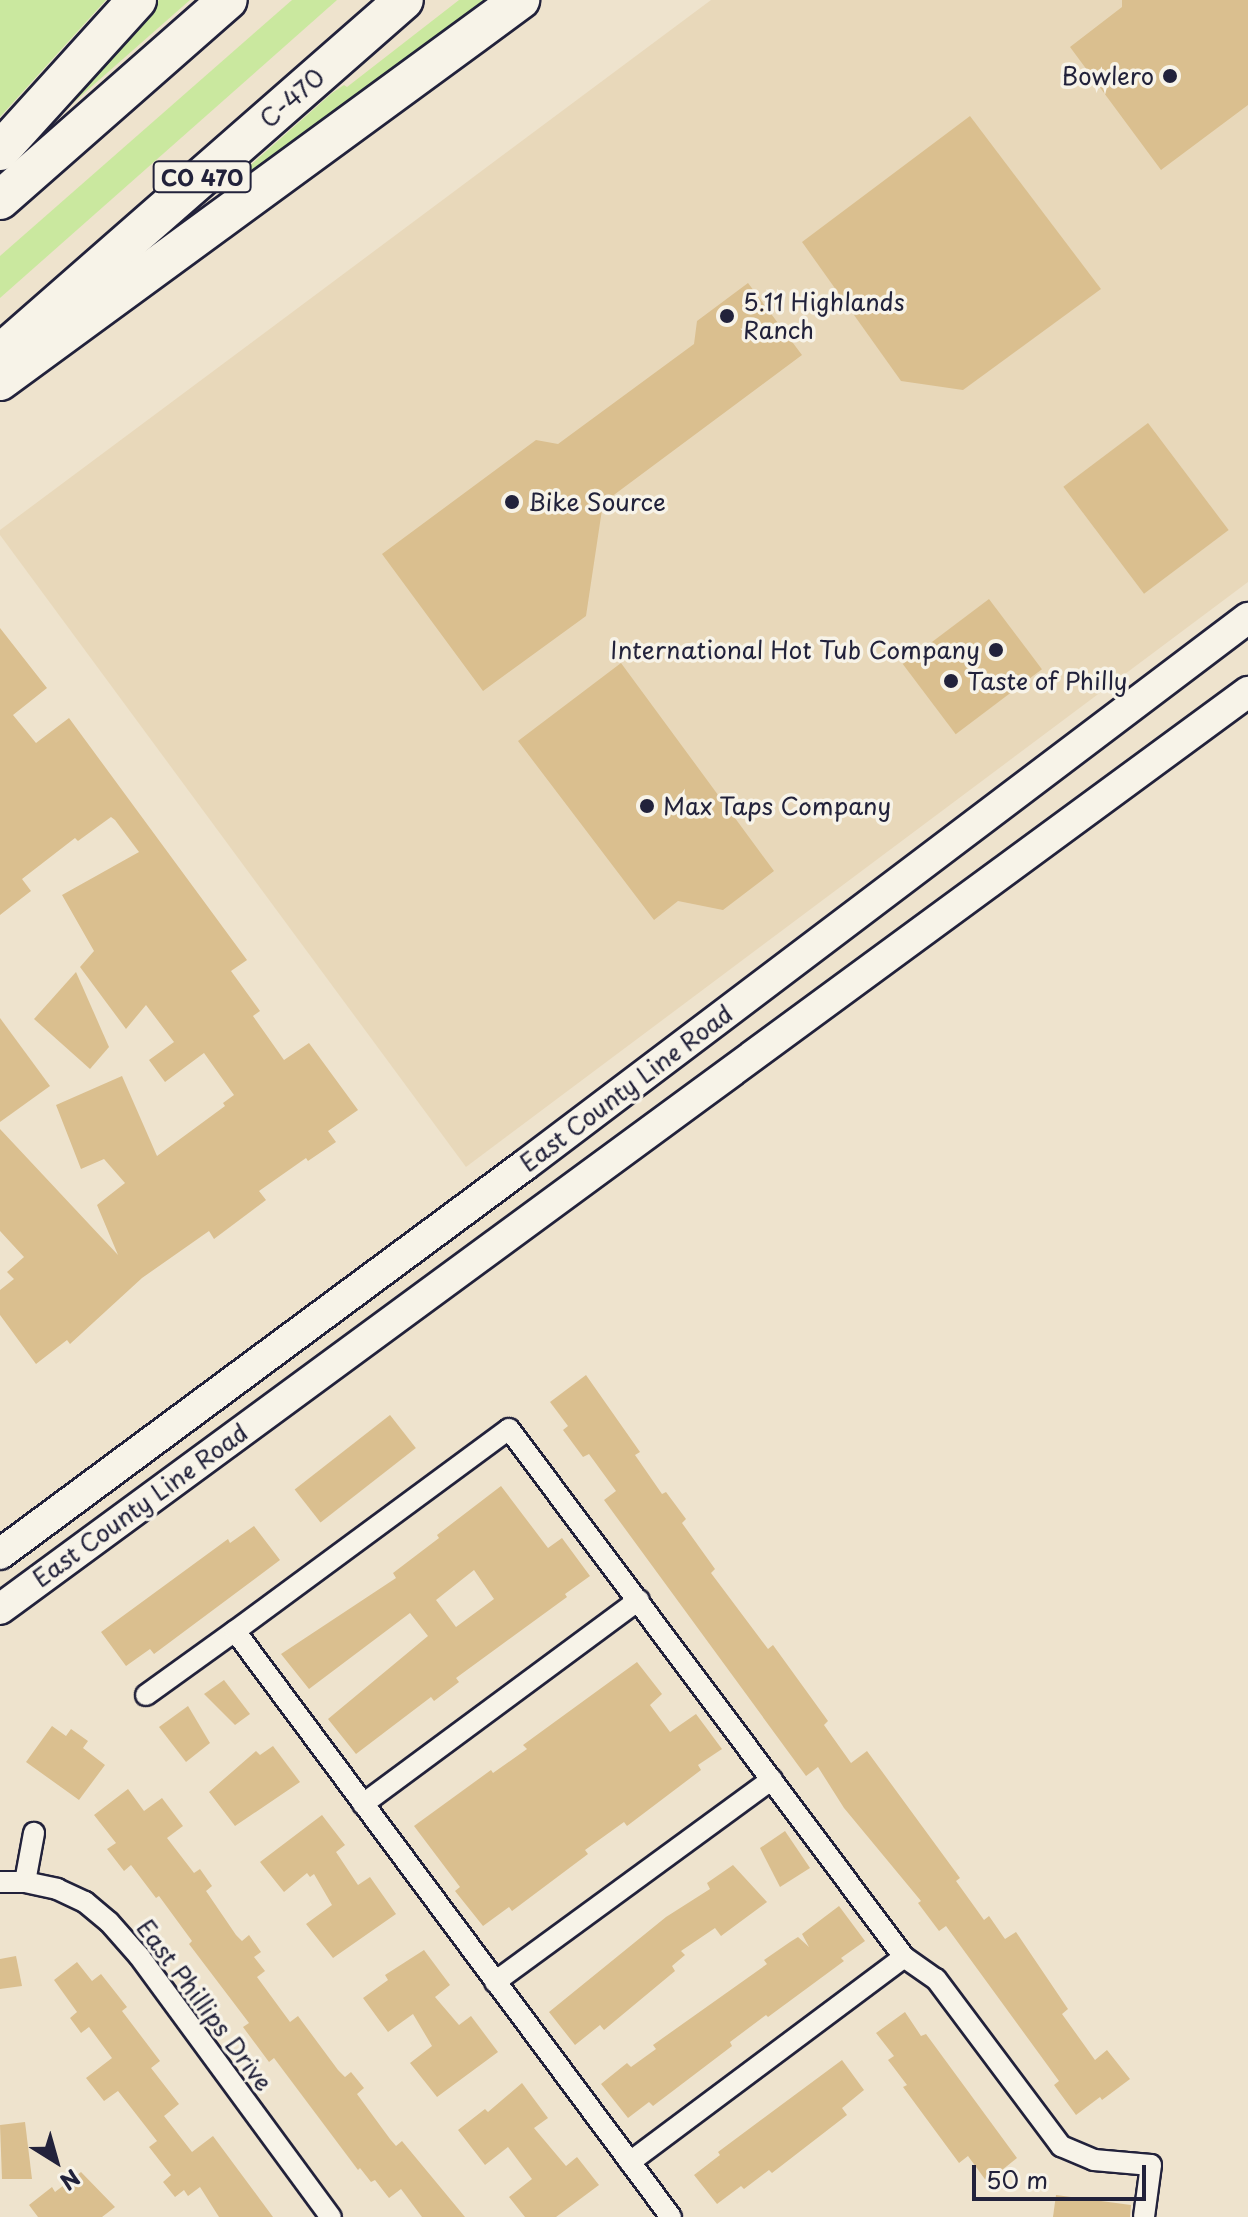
<!DOCTYPE html>
<html>
<head>
<meta charset="utf-8">
<style>
	body { margin:0 }
	#map { position:relative; width:1248px; height:2217px; overflow:hidden; background:#eee3cd; font-family:"Playpen Sans",sans-serif }
	div>[style] { position:absolute }
	.built>* { inset:0; background:#e8d8ba }
	.green>* { inset:0; background:#cae89f }
	.building>* { inset:0; background:#dabf8f; transform-origin:0 0 }
	.roads { filter:drop-shadow(2px 0 #22223b) drop-shadow(-2px 0 #22223b) drop-shadow(0 2px #22223b) drop-shadow(0 -2px #22223b) }
	.street>* { height:20px; margin:-10px; padding:0 10px; transform-origin:10px; border-radius:10px; background:#f7f3e8 }
	.secondary>* { height:30px; margin:-15px; padding:0 15px; transform-origin:15px; border-radius:15px; background:#f7f3e8 }
	.highway>* { height:38px; margin:-19px; padding:0 19px; transform-origin:19px; border-radius:19px; background:#f7f3e8 }
	.dots>* { width:22px; height:22px; translate:-50% -50%; box-sizing:border-box; border:4px solid #f7f3e8; border-radius:50% }
	span { translate:-50% -50%; white-space:nowrap; text-align:center; line-height:1.15; -webkit-text-stroke:7px #f7f3e8; paint-order:stroke }
	.shield-label span { padding:2px 6px; background:#f7f3e8; border:2px solid; border-radius:6px; -webkit-text-stroke-width:0 }
	.shield-label { font-size:22px; color:#22223b; font-weight:700 }
	.poi-label { font-size:24px; color:#22223b }
	.right { translate:-100% -50%; text-align:right }
	.left { translate:0 -50%; text-align:left }
	.street-label { font-size:24px; color:#22223b }
	.north { position:absolute; left:16px; top:2121px; width:80px; height:80px; -webkit-text-stroke:6px #f7f3e8; paint-order:stroke; rotate:143deg; font-size:22px; font-weight:700; line-height:32px; text-align:center; color:#22223b }
	.north::after { content:''; display:block; margin:auto; width:28px; height:36px; background:#22223b; clip-path:polygon(50% 0,100% 100%,50% 72%,0 100%) }
	.scale { position:absolute; left:972px; top:2165px; width:174px; height:36px; box-sizing:border-box; border:4px solid #22223b; border-top:0; padding-left:10px; font-size:24px; line-height:28px; white-space:nowrap; color:#22223b; -webkit-text-stroke:6px #f7f3e8; paint-order:stroke }
</style>
</head>
<body>
<div id="map">
	<div class="built">
		<div style="clip-path:polygon(711px 0,1248px 0,1248px 582px,466px 1167px,0 535px,0 530px)"></div>
	</div>
	<div class="green">
		<div style="clip-path:polygon(0 0,106px 0,0 117px)"></div>
		<div style="clip-path:polygon(159px 0,190px 0,49px 124px,87px 81px)"></div>
		<div style="clip-path:polygon(292px 0,337px 0,0 298px,0 256px)"></div>
		<div style="clip-path:polygon(459px 0,491px 0,223px 197px,219px 193px,332px 93px,344px 85px,347px 87px)"></div>
	</div>
	<div class="building">
		<div style="clip-path:polygon(1122px 0,1248px 0,1248px 105px,1161px 170px,1070px 47px,1122px 7px)"></div>
		<div style="clip-path:polygon(970px 116px,1101px 289px,963px 390px,901px 381px,802px 242px)"></div>
		<div style="clip-path:polygon(748px 283px,802px 355px,603px 503px,586px 616px,483px 691px,382px 554px,536px 440px,558px 444px,694px 344px,697px 321px)"></div>
		<div style="left:1148px;top:423px;width:134px;height:106px;rotate:53deg"></div>
		<div style="left:989px;top:599px;width:88px;height:108px;rotate:53deg"></div>
		<div style="clip-path:polygon(0 628px,47px 688px,13px 715px,36px 743px,69px 718px,247px 960px,231px 971px,260px 1011px,253px 1016px,284px 1060px,309px 1043px,358px 1110px,328px 1131px,336px 1142px,308px 1161px,306px 1158px,259px 1191px,266px 1200px,214px 1239px,209px 1231px,142px 1278px,70px 1344px,67px 1340px,36px 1364px,0 1315px,0 1290px,14px 1279px,7px 1272px,24px 1257px,0 1231px,0 1129px,118px 1255px,97px 1205px,125px 1183px,104px 1159px,81px 1169px,56px 1105px,122px 1076px,157px 1156px,225px 1106px,223px 1103px,234px 1095px,204px 1053px,165px 1082px,149px 1060px,174px 1042px,146px 1005px,126px 1029px,80px 967px,94px 951px,62px 895px,139px 852px,115px 820px,111px 817px,78px 841px,75px 838px,22px 879px,31px 891px,0 915px)"></div>
		<div style="clip-path:polygon(621px 663px,774px 871px,723px 910px,678px 901px,654px 920px,518px 741px)"></div>
		<div style="clip-path:polygon(76px 972px,109px 1047px,90px 1069px,34px 1019px)"></div>
		<div style="clip-path:polygon(0 1018px,50px 1086px,0 1122px)"></div>
		<div style="clip-path:polygon(586px 1375px,640px 1452px,635px 1455px,662px 1494px,666px 1492px,686px 1519px,682px 1523px,715px 1569px,711px 1573px,768px 1649px,773px 1645px,828px 1721px,824px 1725px,851px 1763px,867px 1751px,960px 1878px,956px 1881px,984px 1920px,989px 1916px,1005px 1939px,1016px 1932px,1068px 2009px,1062px 2014px,1095px 2060px,1107px 2050px,1130px 2079px,1102px 2100px,1100px 2097px,1076px 2115px,1054px 2085px,1059px 2081px,946px 1926px,939px 1931px,918px 1903px,921px 1901px,844px 1808px,818px 1767px,806px 1776px,604px 1500px,616px 1491px,589px 1454px,583px 1457px,563px 1430px,568px 1426px,550px 1402px)"></div>
		<div style="left:390px;top:1415px;width:42px;height:121px;rotate:52deg"></div>
		<div style="clip-path:polygon(evenodd,501px 1486px,548px 1548px,562px 1538px,590px 1576px,565px 1594px,567px 1597px,456px 1678px,459px 1682px,434px 1701px,431px 1697px,356px 1754px,328px 1719px,428px 1636px,410px 1613px,309px 1689px,281px 1654px,396px 1578px,393px 1573px,439px 1538px,437px 1535px,501px 1486px,474px 1570px,494px 1599px,456px 1627px,436px 1600px,474px 1570px)"></div>
		<div style="clip-path:polygon(254px 1526px,280px 1560px,154px 1654px,150px 1649px,126px 1666px,101px 1632px,228px 1539px,230px 1543px)"></div>
		<div style="clip-path:polygon(637px 1662px,662px 1694px,650px 1705px,670px 1732px,696px 1714px,722px 1749px,698px 1765px,701px 1770px,627px 1826px,624px 1822px,585px 1850px,588px 1854px,512px 1911px,509px 1907px,483px 1926px,455px 1891px,460px 1887px,414px 1826px,491px 1770px,493px 1773px,527px 1749px,523px 1745px)"></div>
		<div style="clip-path:polygon(224px 1680px,250px 1714px,235px 1725px,204px 1694px)"></div>
		<div style="clip-path:polygon(188px 1706px,210px 1743px,186px 1762px,159px 1727px)"></div>
		<div style="clip-path:polygon(52px 1726px,66px 1736px,71px 1729px,88px 1741px,83px 1748px,105px 1765px,79px 1800px,26px 1762px)"></div>
		<div style="clip-path:polygon(273px 1746px,300px 1782px,235px 1826px,209px 1792px,256px 1751px,260px 1755px)"></div>
		<div style="clip-path:polygon(128px 1789px,144px 1811px,162px 1798px,183px 1826px,167px 1838px,194px 1873px,200px 1869px,212px 1886px,206px 1891px,236px 1935px,242px 1941px,249px 1935px,261px 1952px,254px 1957px,265px 1971px,257px 1977px,290px 2022px,298px 2016px,338px 2070px,345px 2077px,351px 2072px,364px 2088px,357px 2094px,390px 2139px,396px 2146px,402px 2141px,465px 2217px,422px 2217px,401px 2189px,389px 2198px,375px 2180px,371px 2182px,360px 2168px,358px 2170px,274px 2058px,269px 2062px,243px 2027px,249px 2023px,189px 1944px,192px 1941px,159px 1896px,156px 1898px,131px 1865px,124px 1871px,107px 1849px,116px 1843px,94px 1815px)"></div>
		<div style="clip-path:polygon(322px 1815px,345px 1845px,336px 1852px,358px 1885px,370px 1877px,396px 1914px,333px 1958px,306px 1924px,332px 1905px,314px 1874px,310px 1877px,307px 1873px,284px 1892px,260px 1862px)"></div>
		<div style="clip-path:polygon(785px 1831px,810px 1868px,780px 1887px,760px 1848px)"></div>
		<div style="clip-path:polygon(733px 1865px,767px 1902px,721px 1936px,715px 1928px,681px 1951px,685px 1955px,672px 1966px,675px 1971px,604px 2030px,600px 2025px,575px 2045px,549px 2012px,666px 1917px,710px 1889px,707px 1883px)"></div>
		<div style="clip-path:polygon(839px 1906px,865px 1941px,841px 1958px,844px 1961px,768px 2017px,766px 2015px,730px 2042px,732px 2046px,653px 2106px,649px 2102px,628px 2118px,601px 2084px,627px 2063px,631px 2067px,656px 2049px,653px 2045px,767px 1964px,764px 1960px,790px 1942px,798px 1937px,809px 1947px,802px 1934px)"></div>
		<div style="clip-path:polygon(424px 1950px,450px 1985px,435px 1997px,459px 2025px,471px 2016px,498px 2052px,437px 2097px,410px 2063px,432px 2046px,413px 2014px,388px 2032px,363px 1998px,388px 1980px,385px 1975px)"></div>
		<div style="clip-path:polygon(16px 1956px,22px 1986px,0 1989px,0 1959px)"></div>
		<div style="clip-path:polygon(77px 1962px,92px 1981px,101px 1974px,127px 2007px,122px 2011px,160px 2061px,151px 2068px,179px 2104px,164px 2116px,192px 2152px,213px 2136px,273px 2217px,219px 2217px,200px 2187px,188px 2196px,184px 2190px,175px 2197px,163px 2182px,171px 2175px,149px 2147px,157px 2141px,118px 2091px,104px 2101px,86px 2078px,112px 2058px,89px 2027px,81px 2033px,70px 2018px,77px 2012px,54px 1980px)"></div>
		<div style="clip-path:polygon(905px 2012px,921px 2036px,926px 2034px,1017px 2158px,987px 2182px,968px 2156px,959px 2163px,903px 2087px,907px 2085px,888px 2060px,894px 2056px,876px 2033px)"></div>
		<div style="clip-path:polygon(842px 2060px,864px 2090px,842px 2108px,847px 2115px,772px 2173px,769px 2170px,744px 2189px,741px 2186px,717px 2204px,694px 2175px,720px 2155px,718px 2152px)"></div>
		<div style="clip-path:polygon(522px 2083px,548px 2118px,534px 2128px,566px 2166px,577px 2157px,599px 2185px,556px 2217px,525px 2217px,509px 2197px,532px 2179px,508px 2147px,485px 2165px,458px 2130px,485px 2109px,488px 2112px)"></div>
		<div style="clip-path:polygon(25px 2122px,32px 2179px,2px 2179px,0 2125px)"></div>
		<div style="clip-path:polygon(81px 2172px,115px 2207px,102px 2217px,38px 2217px,29px 2205px,52px 2187px,55px 2192px)"></div>
		<div style="clip-path:polygon(1056px 2195px,1131px 2205px,1130px 2217px,1053px 2217px)"></div>
	</div>
	<div class="roads">
		<div class="street">
			<div style="left:146px;top:1695px;width:110px;rotate:-35.7deg"></div>
			<div style="left:363px;top:1804px;width:343px;rotate:-36.5deg"></div>
			<div style="left:0;top:1882px;width:25px"></div>
			<div style="left:25px;top:1882px;width:33px;rotate:12deg"></div>
			<div style="left:57px;top:1889px;width:31px;rotate:25deg"></div>
			<div style="left:85px;top:1902px;width:31px;rotate:40deg"></div>
			<div style="left:109px;top:1922px;width:45px;rotate:48.6deg"></div>
			<div style="left:139px;top:1956px;width:324px;rotate:53.7deg"></div>
			<div style="left:25px;top:1882px;width:50px;rotate:-79.6deg"></div>
			<div style="left:495px;top:1982px;width:343px;rotate:-36.2deg"></div>
			<div style="left:630px;top:2162px;width:342px;rotate:-36.8deg"></div>
			<div style="left:671px;top:2217px;width:730px;rotate:-126.65deg"></div>
			<div style="left:235px;top:1631px;width:340px;rotate:-36.4deg"></div>
			<div style="left:509px;top:1429px;width:659px;rotate:53.2deg"></div>
			<div style="left:904px;top:1957px;width:39px;rotate:35deg"></div>
			<div style="left:936px;top:1979px;width:209px;rotate:53.2deg"></div>
			<div style="left:1061px;top:2146px;width:36px;rotate:23deg"></div>
			<div style="left:1094px;top:2160px;width:57px;rotate:5deg"></div>
			<div style="left:1151px;top:2165px;width:52px;rotate:97.7deg"></div>
		</div>
		<div class="secondary">
			<div style="left:0;top:1554px;width:653px;rotate:-36.54deg"></div>
			<div style="left:525px;top:1165px;width:907px;rotate:-37.11deg"></div>
			<div style="left:0;top:1609px;width:1549px;rotate:-36.31deg"></div>
		</div>
		<div class="highway">
			<div style="left:0;top:151px;width:204px;rotate:-47.8deg"></div>
			<div style="left:0;top:200px;width:303px;rotate:-41.3deg"></div>
			<div style="left:2px;top:352px;width:534px;rotate:-41.21deg"></div>
			<div style="left:0;top:381px;width:645px;rotate:-36.23deg"></div>
		</div>
	</div>
	<div class="dots">
		<div style="left:1170px;top:76px;background:#22223b"></div>
		<div style="left:727px;top:316px;background:#22223b"></div>
		<div style="left:512px;top:502px;background:#22223b"></div>
		<div style="left:996px;top:650px;background:#22223b"></div>
		<div style="left:951px;top:681px;background:#22223b"></div>
		<div style="left:647px;top:806px;background:#22223b"></div>
	</div>
	<div class="shield-label">
		<span style="left:202px;top:177px">CO 470</span>
	</div>
	<div class="poi-label">
		<span class="right" style="left:1154px;top:76px">Bowlero</span>
		<span class="left" style="left:743px;top:316px">5.11 Highlands<br>Ranch</span>
		<span class="left" style="left:528px;top:502px">Bike Source</span>
		<span class="right" style="left:980px;top:650px">International Hot Tub Company</span>
		<span class="left" style="left:967px;top:681px">Taste of Philly</span>
		<span class="left" style="left:663px;top:806px">Max Taps Company</span>
	</div>
	<div class="street-label">
		<span style="left:292px;top:98px;rotate:-41deg">C-470</span>
		<span style="left:626px;top:1088px;rotate:-37deg">East County Line Road</span>
		<span style="left:140px;top:1505px;rotate:-36deg">East County Line Road</span>
		<span style="left:205px;top:2005px;rotate:53deg">East Phillips Drive</span>
	</div>
	<div class="north">N</div>
	<div class="scale">50 m</div>
</div>
</body>
</html>
